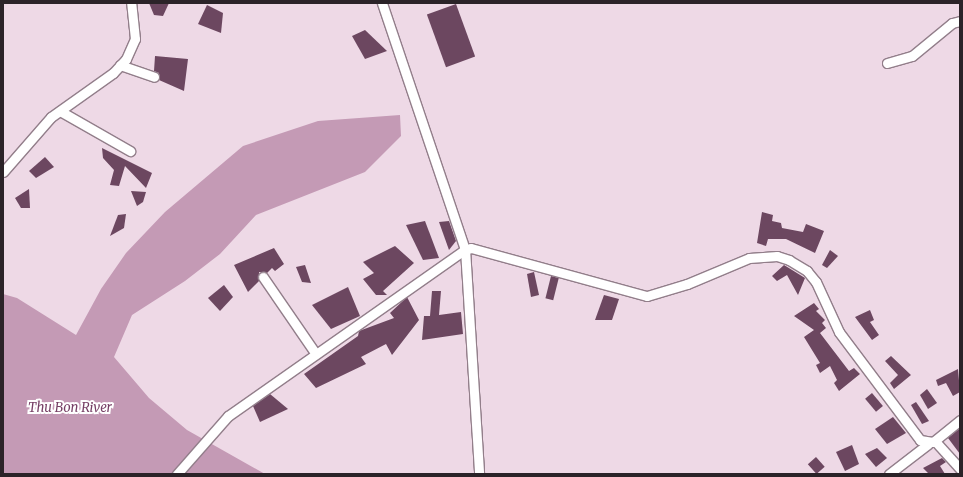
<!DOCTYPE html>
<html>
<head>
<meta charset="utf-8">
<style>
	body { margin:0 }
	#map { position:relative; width:963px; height:477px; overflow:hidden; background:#eed9e6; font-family:Merriweather,serif }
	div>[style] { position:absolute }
	.water>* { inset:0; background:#c49ab5 }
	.building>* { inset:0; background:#6c4760; transform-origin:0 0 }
	.roads { filter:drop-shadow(1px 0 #927e8a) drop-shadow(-1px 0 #927e8a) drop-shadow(0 1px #927e8a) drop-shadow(0 -1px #927e8a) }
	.minor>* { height:9px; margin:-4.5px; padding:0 4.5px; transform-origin:4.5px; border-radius:4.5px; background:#fff }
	span { translate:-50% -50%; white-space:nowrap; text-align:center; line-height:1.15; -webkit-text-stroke:4px #fff; paint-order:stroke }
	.water-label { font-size:13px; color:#763f65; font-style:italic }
	.frame { position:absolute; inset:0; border:4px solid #2b2328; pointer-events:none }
</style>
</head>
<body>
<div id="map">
	<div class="water">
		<div style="clip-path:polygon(400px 115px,401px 136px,365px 172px,256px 215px,220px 254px,185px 281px,132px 315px,114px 357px,149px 398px,187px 430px,265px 474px,3px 474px,3px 294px,17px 298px,76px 335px,101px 289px,126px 253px,165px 212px,243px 146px,318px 121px)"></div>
	</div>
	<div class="building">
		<div style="clip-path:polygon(149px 3px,169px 3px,163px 16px,154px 15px)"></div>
		<div style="left:456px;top:4px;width:56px;height:31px;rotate:70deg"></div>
		<div style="clip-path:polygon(207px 5px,223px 13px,221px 33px,198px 24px)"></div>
		<div style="clip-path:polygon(365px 30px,387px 51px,365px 59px,352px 36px)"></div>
		<div style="clip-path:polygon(155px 56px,188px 59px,184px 91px,159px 80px,159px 73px,154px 71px)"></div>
		<div style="clip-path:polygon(102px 148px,152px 173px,146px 188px,125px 166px,119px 186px,110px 185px,114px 170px,103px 158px)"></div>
		<div style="clip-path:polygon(45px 157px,54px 167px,36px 178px,29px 171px)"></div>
		<div style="clip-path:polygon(29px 189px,30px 208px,21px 208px,15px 198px)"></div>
		<div style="clip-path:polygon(131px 191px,146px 192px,143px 202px,137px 206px)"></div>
		<div style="clip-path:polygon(762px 212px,773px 215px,772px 221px,781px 223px,782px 228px,803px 232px,806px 224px,824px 231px,815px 253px,786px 239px,768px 239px,766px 246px,757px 243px)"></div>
		<div style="clip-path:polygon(126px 214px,124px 228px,110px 236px,118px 215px)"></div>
		<div style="clip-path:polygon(425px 221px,439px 258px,423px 260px,406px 225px)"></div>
		<div style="clip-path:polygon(449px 221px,456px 241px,449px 250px,439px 222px)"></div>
		<div style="clip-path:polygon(395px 246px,414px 263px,383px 291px,387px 295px,376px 295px,363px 279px,374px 273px,363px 262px)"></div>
		<div style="clip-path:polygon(274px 248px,284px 264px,275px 271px,272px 268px,267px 273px,259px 272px,259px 281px,248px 292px,234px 265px)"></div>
		<div style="clip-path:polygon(830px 250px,838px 256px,827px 268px,822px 265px)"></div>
		<div style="clip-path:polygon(305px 265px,311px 283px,302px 282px,296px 267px)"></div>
		<div style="clip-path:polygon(784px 265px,805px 278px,798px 295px,787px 275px,777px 281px,772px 276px)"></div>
		<div style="clip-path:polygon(534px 272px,539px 295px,531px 297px,527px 274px)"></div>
		<div style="left:551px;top:276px;width:8px;height:23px;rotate:14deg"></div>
		<div style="clip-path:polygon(224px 285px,233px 297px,220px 311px,208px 298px)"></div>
		<div style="clip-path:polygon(348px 287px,360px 316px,331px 329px,312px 305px)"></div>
		<div style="clip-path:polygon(432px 291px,441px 291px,439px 315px,461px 312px,463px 334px,422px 340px,424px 316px,430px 316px)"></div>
		<div style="clip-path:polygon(604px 295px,619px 299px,612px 320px,595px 320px)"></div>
		<div style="clip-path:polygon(407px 297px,419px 320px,392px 355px,386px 344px,361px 357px,366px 364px,316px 388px,304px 374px,358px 336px,359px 331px,394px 318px,390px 313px)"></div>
		<div style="clip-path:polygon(814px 303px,819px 309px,816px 311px,825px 320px,822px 323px,826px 328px,820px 333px,849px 371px,854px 368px,860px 374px,839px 391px,834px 383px,837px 380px,830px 366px,820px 373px,816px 365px,820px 363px,804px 337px,814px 330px,794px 316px)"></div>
		<div style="clip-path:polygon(870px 310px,874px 320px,870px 322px,879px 335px,872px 340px,855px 317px)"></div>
		<div style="clip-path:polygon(891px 356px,911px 375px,894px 389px,890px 383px,898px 375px,885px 361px)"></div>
		<div style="clip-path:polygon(958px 369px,960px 392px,953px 396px,946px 383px,938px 386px,936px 380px)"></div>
		<div style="clip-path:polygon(927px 389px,937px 403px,928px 409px,920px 395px)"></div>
		<div style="left:872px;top:393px;width:17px;height:9px;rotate:50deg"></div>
		<div style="clip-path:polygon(270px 394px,288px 409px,260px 422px,253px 406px)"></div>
		<div style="clip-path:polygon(916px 402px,929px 421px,922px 424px,911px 405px)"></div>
		<div style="clip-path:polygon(893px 417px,906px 433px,887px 444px,875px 429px)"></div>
		<div style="clip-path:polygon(960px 428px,960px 454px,948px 438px)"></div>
		<div style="clip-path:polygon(852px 445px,859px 464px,845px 471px,836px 452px)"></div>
		<div style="clip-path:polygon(877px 448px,887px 458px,876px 467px,865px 454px)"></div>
		<div style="left:816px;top:457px;width:13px;height:11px;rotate:48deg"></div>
		<div style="clip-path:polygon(942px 458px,946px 462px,940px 466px,945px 474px,929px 474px,923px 468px)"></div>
	</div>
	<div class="roads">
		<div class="minor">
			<div style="left:382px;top:3px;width:260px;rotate:71.4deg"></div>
			<div style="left:465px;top:249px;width:225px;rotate:86.4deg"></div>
			<div style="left:887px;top:63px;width:26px;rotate:-16deg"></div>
			<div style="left:912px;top:56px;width:52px;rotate:-39.5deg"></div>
			<div style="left:952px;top:23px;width:8px;rotate:-14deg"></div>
			<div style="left:120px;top:65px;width:36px;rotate:19deg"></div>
			<div style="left:60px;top:111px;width:81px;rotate:29.7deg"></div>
			<div style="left:3px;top:172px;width:73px;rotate:-48.9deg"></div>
			<div style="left:51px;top:117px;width:76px;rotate:-35.4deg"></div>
			<div style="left:113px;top:73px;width:19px;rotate:-47deg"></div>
			<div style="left:126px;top:59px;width:22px;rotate:-66deg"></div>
			<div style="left:135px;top:39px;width:36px;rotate:-96deg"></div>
			<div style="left:263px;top:277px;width:93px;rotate:55.5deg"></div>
			<div style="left:935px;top:441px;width:38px;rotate:48deg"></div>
			<div style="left:177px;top:474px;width:77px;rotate:-48.7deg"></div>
			<div style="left:228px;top:416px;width:289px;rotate:-35.1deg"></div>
			<div style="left:464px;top:250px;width:7px;rotate:-16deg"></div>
			<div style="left:471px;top:248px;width:182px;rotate:15.3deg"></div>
			<div style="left:647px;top:296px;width:42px;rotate:-16.7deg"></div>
			<div style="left:687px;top:284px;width:67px;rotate:-22.8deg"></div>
			<div style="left:749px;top:258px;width:28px;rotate:-4deg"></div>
			<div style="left:777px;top:256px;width:13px;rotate:18deg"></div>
			<div style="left:789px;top:260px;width:21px;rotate:31deg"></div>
			<div style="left:807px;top:271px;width:14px;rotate:51deg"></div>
			<div style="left:816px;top:282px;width:55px;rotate:65.3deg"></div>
			<div style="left:839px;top:332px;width:135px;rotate:53.1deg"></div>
			<div style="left:920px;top:440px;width:13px;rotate:9deg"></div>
			<div style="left:933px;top:442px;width:35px;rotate:-39deg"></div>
			<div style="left:889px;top:474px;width:49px;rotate:-37.6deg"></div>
		</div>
	</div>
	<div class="water-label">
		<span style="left:70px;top:408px">Thu Bon River</span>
	</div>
	<div class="frame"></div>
</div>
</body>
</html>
